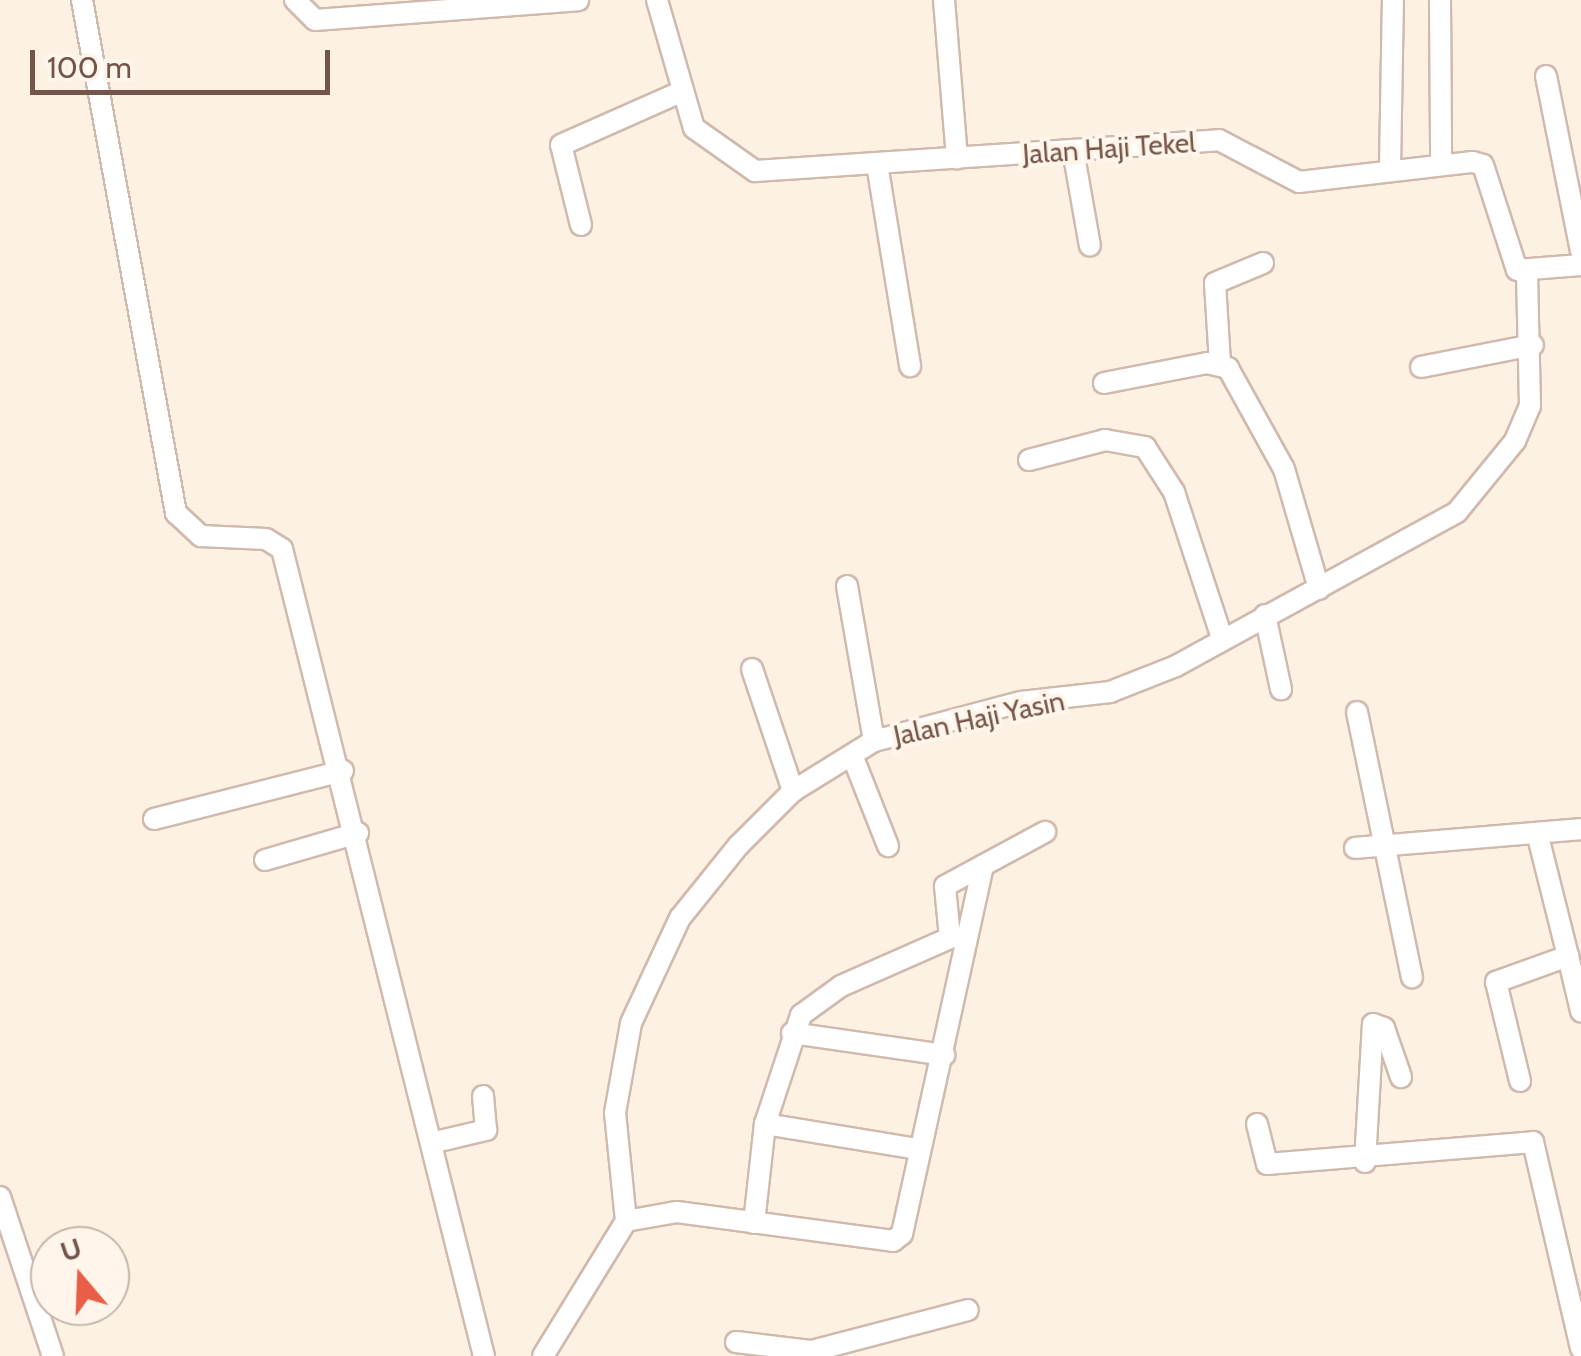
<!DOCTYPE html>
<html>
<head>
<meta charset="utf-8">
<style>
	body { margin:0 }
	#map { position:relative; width:1581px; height:1356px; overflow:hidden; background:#fdf1e3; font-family:Cabin,sans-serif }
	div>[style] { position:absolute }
	.roads { filter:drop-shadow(2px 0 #d0b9ad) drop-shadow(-2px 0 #d0b9ad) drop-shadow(0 2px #d0b9ad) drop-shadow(0 -2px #d0b9ad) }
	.minor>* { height:20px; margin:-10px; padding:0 10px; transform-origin:10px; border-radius:10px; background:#fff }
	span { translate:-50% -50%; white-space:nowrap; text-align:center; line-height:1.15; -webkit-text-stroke:8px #fff5ea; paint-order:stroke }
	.street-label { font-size:28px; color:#755549 }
	.north { position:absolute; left:30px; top:1226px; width:100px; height:100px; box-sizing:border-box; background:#fff5ea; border:2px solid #c8b5aa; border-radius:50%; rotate:341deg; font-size:28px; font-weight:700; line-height:40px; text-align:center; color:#755549 }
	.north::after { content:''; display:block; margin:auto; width:35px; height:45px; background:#e85e46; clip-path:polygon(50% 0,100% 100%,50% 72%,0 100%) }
	.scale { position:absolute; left:30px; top:50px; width:300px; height:45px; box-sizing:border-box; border:5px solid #755549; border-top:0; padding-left:12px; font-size:30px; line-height:35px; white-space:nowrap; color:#755549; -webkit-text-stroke:8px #fff5ea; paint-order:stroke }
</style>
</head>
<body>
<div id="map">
	<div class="roads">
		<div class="minor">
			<div style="left:82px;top:0;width:522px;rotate:79.62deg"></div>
			<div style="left:176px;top:513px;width:34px;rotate:43deg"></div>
			<div style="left:201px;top:536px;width:65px;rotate:2.6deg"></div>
			<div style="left:266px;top:539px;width:19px;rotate:32deg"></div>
			<div style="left:282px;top:549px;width:832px;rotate:75.95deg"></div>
			<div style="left:295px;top:0;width:28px;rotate:45deg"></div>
			<div style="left:315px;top:20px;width:264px;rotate:-4.3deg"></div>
			<div style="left:657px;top:0;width:133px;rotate:73.9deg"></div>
			<div style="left:694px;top:128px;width:75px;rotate:35.2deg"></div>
			<div style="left:755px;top:171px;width:465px;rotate:-3.8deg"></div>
			<div style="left:1219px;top:140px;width:90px;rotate:27.7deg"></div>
			<div style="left:1299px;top:182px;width:175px;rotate:-6.6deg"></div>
			<div style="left:1473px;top:162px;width:10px;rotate:17deg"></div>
			<div style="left:1483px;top:165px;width:110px;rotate:72.1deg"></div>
			<div style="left:1517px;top:270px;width:64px;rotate:-4.5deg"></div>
			<div style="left:944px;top:0;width:159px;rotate:85.3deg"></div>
			<div style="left:1440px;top:0;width:159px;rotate:89.6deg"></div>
			<div style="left:1546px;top:76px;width:178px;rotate:78.7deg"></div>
			<div style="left:1073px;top:150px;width:97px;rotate:80deg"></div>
			<div style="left:877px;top:164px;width:205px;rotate:80.7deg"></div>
			<div style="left:1390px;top:168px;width:168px;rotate:-89deg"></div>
			<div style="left:581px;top:225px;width:82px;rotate:-104deg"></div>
			<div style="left:561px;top:145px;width:133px;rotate:-23.9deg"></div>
			<div style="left:1220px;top:363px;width:80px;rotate:-93.6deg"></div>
			<div style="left:1215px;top:283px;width:52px;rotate:-22.6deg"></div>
			<div style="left:1421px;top:367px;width:114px;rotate:-11.1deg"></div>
			<div style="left:1104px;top:383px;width:105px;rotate:-11deg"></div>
			<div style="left:1207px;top:363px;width:22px;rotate:13deg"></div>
			<div style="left:1228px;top:368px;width:115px;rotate:61deg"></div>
			<div style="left:1284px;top:469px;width:125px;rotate:73.7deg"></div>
			<div style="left:1029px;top:460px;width:79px;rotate:-14.7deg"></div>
			<div style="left:1105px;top:440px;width:41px;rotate:9.9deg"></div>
			<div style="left:1145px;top:447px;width:54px;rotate:57.2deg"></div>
			<div style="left:1174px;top:492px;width:151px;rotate:71.8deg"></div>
			<div style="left:847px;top:586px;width:157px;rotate:80.1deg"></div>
			<div style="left:1265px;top:615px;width:76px;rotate:77.8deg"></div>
			<div style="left:752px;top:669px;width:129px;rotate:71.4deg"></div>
			<div style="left:1357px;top:712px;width:271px;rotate:78.3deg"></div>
			<div style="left:852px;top:755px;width:98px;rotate:68.4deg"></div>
			<div style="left:154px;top:819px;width:195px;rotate:-14.3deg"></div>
			<div style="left:1355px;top:848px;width:227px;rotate:-4.8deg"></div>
			<div style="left:265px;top:860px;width:97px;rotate:-16.2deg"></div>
			<div style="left:1568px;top:956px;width:57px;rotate:76.7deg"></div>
			<div style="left:792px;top:1033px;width:154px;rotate:8.2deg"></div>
			<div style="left:1520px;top:1081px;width:102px;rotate:-103.6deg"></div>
			<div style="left:1496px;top:982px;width:77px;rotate:-19.9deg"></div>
			<div style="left:1568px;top:956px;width:123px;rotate:-104.1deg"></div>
			<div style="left:765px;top:1124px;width:154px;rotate:9.3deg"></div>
			<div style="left:1257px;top:1124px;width:41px;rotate:76deg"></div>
			<div style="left:1267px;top:1164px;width:267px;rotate:-4.7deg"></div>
			<div style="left:1533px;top:1142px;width:212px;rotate:76.9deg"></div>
			<div style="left:431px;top:1143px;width:57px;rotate:-13.3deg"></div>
			<div style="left:486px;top:1130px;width:34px;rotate:-95deg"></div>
			<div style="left:1365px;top:1162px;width:138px;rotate:-86.7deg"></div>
			<div style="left:1373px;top:1024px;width:12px;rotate:20deg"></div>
			<div style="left:1384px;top:1028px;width:52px;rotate:70.9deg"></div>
			<div style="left:0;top:1197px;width:168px;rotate:71.6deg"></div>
			<div style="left:626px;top:1221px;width:52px;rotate:-10deg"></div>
			<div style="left:677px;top:1212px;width:218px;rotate:7.6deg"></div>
			<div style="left:893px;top:1241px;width:11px;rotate:-38deg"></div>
			<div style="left:902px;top:1234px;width:377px;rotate:-77.6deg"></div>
			<div style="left:754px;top:1223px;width:100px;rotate:-83.7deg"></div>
			<div style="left:765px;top:1124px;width:115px;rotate:-71.7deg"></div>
			<div style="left:801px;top:1015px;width:49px;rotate:-35.9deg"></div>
			<div style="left:841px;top:986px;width:119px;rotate:-23.8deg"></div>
			<div style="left:950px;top:938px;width:52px;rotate:-95.5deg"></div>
			<div style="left:945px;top:886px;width:114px;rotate:-28.4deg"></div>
			<div style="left:736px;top:1342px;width:77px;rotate:6.8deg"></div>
			<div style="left:812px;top:1351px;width:161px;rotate:-14.7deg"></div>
			<div style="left:543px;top:1356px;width:158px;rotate:-58.4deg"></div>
			<div style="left:626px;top:1221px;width:109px;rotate:-95.8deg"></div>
			<div style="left:615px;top:1113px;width:91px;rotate:-79.9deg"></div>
			<div style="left:631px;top:1023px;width:116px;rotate:-65deg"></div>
			<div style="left:680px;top:918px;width:94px;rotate:-51.1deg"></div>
			<div style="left:739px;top:845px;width:76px;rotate:-45deg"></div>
			<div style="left:793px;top:791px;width:95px;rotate:-31.7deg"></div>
			<div style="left:874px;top:741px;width:152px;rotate:-14.9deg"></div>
			<div style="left:1021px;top:702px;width:90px;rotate:-6.4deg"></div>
			<div style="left:1110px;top:692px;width:71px;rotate:-21.5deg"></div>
			<div style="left:1176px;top:666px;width:320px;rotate:-28.7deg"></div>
			<div style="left:1457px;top:512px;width:92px;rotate:-50.8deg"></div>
			<div style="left:1515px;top:441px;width:38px;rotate:-67deg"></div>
			<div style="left:1530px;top:406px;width:132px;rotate:-91.3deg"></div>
		</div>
	</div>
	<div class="street-label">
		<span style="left:1109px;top:148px;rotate:-4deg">Jalan Haji Tekel</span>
		<span style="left:979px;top:718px;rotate:-12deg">Jalan Haji Yasin</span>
	</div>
	<div class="north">U</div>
	<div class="scale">100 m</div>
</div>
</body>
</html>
